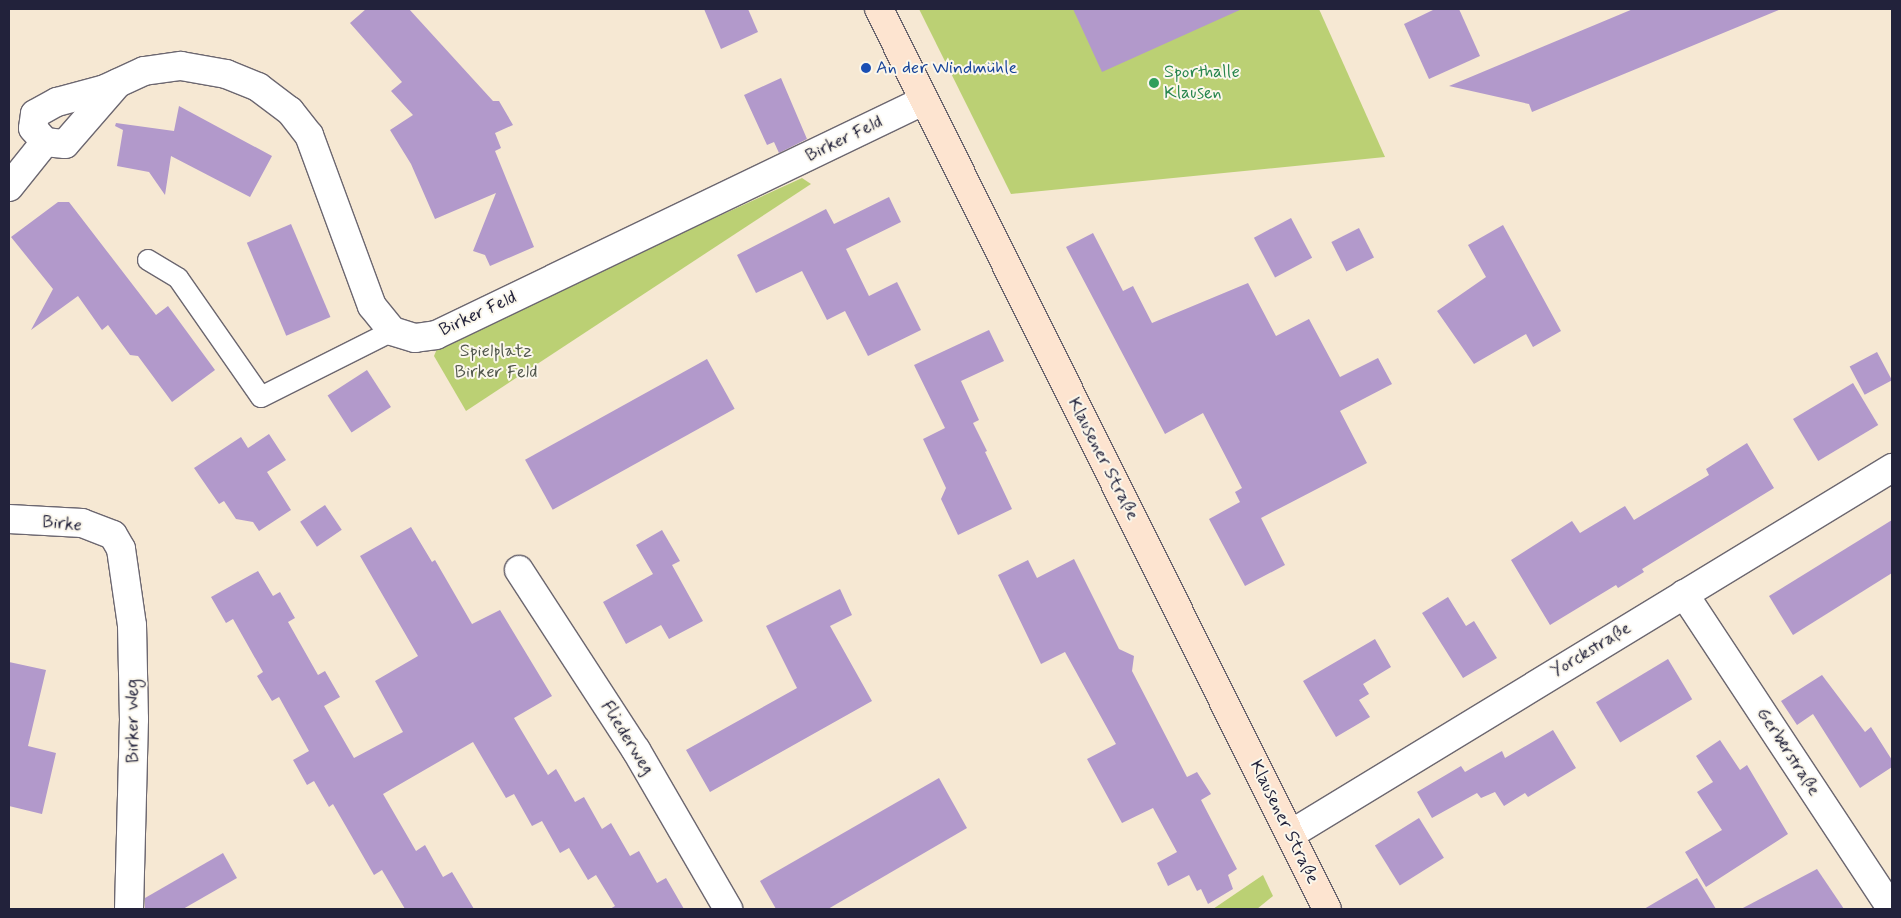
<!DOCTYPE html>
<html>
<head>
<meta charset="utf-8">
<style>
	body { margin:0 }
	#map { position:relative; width:1901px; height:918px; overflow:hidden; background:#f6e8d3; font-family:Mynerve,sans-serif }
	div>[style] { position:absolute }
	.green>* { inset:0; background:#bbd074 }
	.building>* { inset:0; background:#b299cb; transform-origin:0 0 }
	.roads { filter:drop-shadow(1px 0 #6c6770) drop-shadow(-1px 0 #6c6770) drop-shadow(0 1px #6c6770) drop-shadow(0 -1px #6c6770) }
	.lane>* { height:20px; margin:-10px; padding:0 10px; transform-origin:10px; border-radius:10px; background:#fff }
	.street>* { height:28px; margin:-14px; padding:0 14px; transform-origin:14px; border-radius:14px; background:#fff }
	.secondary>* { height:28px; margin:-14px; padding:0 14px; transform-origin:14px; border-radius:14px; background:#fde4d0 }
	.dots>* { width:14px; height:14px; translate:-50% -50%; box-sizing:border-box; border:2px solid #fbf7ec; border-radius:50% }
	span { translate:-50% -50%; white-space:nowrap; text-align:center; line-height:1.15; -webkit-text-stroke:4px #fbf7ec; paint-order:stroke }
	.transit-label { font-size:18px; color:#164399 }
	.left { translate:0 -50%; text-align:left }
	.leisure-label { font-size:18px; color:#27864d }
	.street-label { font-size:18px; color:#22223b }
	.park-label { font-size:18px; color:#50564c }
	.frame { position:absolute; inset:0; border:10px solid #22223b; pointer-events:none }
</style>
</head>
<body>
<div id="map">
	<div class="green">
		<div style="clip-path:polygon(919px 9px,1319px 9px,1385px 157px,1011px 194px)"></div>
		<div style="clip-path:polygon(802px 178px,811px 184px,466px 411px,434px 356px,439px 344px)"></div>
		<div style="clip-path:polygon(1263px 875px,1273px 896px,1257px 909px,1213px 909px)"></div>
	</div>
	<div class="building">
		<div style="clip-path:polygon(366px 9px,409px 9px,493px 101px,499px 101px,513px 125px,495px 133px,501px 148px,495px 151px,534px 247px,490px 266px,485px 255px,473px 251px,496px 193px,435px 219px,411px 164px,390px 130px,413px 115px,391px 91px,402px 82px,350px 23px)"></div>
		<div style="clip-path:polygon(704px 9px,748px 9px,758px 32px,721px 49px)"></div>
		<div style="clip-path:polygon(1073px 9px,1242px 9px,1102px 72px)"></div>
		<div style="clip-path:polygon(1435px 9px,1459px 9px,1480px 56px,1429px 79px,1404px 24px)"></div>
		<div style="clip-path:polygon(1633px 9px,1781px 9px,1532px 112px,1529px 104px,1449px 86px)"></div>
		<div style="clip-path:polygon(781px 78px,807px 139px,779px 153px,774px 142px,767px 145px,744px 95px)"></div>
		<div style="clip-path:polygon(179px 106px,272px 156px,250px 197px,171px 156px,165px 195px,149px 172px,117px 166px,123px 130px,115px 126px,116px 123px,174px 131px)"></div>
		<div style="clip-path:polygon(889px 197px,901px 222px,846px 249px,869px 296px,897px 282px,921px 330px,868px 356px,845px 311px,827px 320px,802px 271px,756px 293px,737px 255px,826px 209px,834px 224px)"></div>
		<div style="clip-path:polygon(58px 202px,69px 202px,156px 315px,168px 306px,215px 370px,172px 402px,138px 356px,130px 355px,108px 325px,102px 330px,78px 296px,31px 330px,53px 289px,11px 237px)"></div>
		<div style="left:1291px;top:218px;width:45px;height:42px;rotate:62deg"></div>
		<div style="left:291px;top:224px;width:101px;height:48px;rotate:67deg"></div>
		<div style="clip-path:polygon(1503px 225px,1561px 331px,1533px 347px,1526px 334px,1474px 364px,1437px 311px,1486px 277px,1468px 245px)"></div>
		<div style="left:1359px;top:228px;width:33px;height:31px;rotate:63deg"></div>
		<div style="clip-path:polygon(1093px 233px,1123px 291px,1133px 286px,1152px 323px,1248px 283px,1276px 336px,1309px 319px,1340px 377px,1378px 358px,1392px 384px,1340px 411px,1367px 463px,1261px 518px,1285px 565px,1245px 586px,1209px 519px,1240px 502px,1235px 492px,1242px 488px,1203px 413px,1165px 434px,1066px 247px)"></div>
		<div style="clip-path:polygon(989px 330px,1004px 361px,961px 381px,979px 420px,973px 423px,987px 451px,985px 452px,1012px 509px,958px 535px,941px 499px,946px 488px,923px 439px,945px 428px,914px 365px)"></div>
		<div style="left:1877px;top:352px;width:32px;height:31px;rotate:62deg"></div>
		<div style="left:707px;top:359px;width:57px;height:208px;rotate:61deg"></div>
		<div style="left:367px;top:370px;width:44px;height:47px;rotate:57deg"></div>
		<div style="left:1853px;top:383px;width:49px;height:70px;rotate:59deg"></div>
		<div style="clip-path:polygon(269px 434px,286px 460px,267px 472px,291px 510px,259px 531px,253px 522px,236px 519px,224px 501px,219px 504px,194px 468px,241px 437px,248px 448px)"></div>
		<div style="clip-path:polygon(1747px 443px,1774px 488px,1642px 569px,1644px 572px,1618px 588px,1616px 585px,1550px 625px,1511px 560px,1572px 521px,1580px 533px,1625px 506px,1634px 520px,1709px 475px,1706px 469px)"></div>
		<div style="left:325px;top:505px;width:30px;height:30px;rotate:56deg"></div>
		<div style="clip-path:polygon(1892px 520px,1892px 573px,1793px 635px,1769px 596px)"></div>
		<div style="clip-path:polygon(411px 527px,432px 562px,435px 560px,472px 624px,500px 610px,552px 696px,514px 718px,548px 775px,556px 769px,575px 802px,584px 797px,602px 829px,611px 823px,630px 856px,639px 851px,657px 883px,666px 878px,684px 909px,610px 909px,615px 906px,596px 875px,588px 880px,569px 848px,560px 853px,542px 821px,532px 826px,514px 794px,506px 798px,473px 742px,383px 794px,416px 851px,425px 845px,443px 877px,452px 872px,474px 909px,405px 909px,382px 870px,374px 875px,333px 804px,329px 807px,314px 781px,307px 785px,293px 760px,309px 751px,279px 697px,272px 701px,257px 676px,263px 672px,233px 619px,226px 623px,211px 597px,258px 571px,273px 596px,280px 592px,295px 618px,288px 622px,318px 675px,325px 671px,340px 697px,324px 706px,354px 758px,403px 732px,375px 681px,418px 656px,360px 556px)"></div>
		<div style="clip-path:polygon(662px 530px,680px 561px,672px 565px,703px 621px,669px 639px,661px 625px,626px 644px,603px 602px,653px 574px,636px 545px)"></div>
		<div style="clip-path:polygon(1074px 559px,1119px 649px,1134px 656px,1132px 671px,1187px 777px,1197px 772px,1211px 794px,1201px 800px,1237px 869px,1228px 875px,1233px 889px,1208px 904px,1201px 889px,1197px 891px,1189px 875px,1168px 886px,1157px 863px,1177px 852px,1153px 808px,1122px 823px,1087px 759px,1116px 744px,1065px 652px,1041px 664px,998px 575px,1028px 560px,1037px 578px)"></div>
		<div style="clip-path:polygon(840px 589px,852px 615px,830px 626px,872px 701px,710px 792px,686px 750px,797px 688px,766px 626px)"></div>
		<div style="clip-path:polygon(1448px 597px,1466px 626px,1474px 621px,1497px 658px,1463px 678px,1422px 613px)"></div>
		<div style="clip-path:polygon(1375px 639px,1391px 667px,1363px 684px,1369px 694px,1359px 700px,1370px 717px,1336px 737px,1303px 681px)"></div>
		<div style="left:1668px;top:659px;width:47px;height:84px;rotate:59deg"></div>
		<div style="clip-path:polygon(9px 662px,46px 670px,28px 746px,56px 753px,42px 814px,9px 806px)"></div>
		<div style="clip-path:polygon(1822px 675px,1865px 732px,1871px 727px,1892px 760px,1892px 767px,1860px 788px,1813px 714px,1797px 725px,1781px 701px)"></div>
		<div style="clip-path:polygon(1553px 730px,1576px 768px,1528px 797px,1525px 793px,1504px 806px,1495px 792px,1481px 798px,1477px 793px,1432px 818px,1417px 792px,1461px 766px,1465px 772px,1502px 751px,1505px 758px)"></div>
		<div style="clip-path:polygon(1720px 740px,1740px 770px,1747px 765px,1788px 834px,1706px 887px,1685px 852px,1722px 830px,1697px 792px,1713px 782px,1696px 756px)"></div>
		<div style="clip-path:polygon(939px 778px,967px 828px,828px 909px,776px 909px,760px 881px)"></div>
		<div style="left:1419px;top:818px;width:47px;height:52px;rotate:58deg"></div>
		<div style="clip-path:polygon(223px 853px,237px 878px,183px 909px,145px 909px,145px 898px)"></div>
		<div style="clip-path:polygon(1817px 869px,1844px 909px,1741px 909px)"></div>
		<div style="clip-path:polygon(1697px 878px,1716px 909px,1644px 909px)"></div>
	</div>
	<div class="roads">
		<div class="lane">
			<div style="left:148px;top:260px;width:35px;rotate:31deg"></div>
			<div style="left:178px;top:278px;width:145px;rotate:55.1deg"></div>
			<div style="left:261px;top:397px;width:147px;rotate:-26.7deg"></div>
		</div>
		<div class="street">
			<div style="left:45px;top:142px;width:20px;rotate:6deg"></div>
			<div style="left:65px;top:144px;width:81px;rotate:-49deg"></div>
			<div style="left:9px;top:187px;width:58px;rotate:-51.3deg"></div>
			<div style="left:45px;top:142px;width:18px;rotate:-131deg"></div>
			<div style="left:33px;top:128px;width:14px;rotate:-82deg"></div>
			<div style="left:35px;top:114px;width:25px;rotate:-29deg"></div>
			<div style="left:57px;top:102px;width:50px;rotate:-15.2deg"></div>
			<div style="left:105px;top:89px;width:43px;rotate:-24.8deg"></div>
			<div style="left:144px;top:71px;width:37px;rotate:-8deg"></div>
			<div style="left:181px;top:66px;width:46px;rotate:10.1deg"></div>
			<div style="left:226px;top:74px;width:35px;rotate:22deg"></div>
			<div style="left:258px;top:87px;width:40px;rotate:37deg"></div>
			<div style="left:290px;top:111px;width:31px;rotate:52deg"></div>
			<div style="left:309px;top:135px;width:182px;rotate:69.8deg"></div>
			<div style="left:372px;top:306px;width:32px;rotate:51deg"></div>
			<div style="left:392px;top:331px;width:24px;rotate:17deg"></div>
			<div style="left:415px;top:338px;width:21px;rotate:-8deg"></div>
			<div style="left:436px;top:335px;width:540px;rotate:-25.66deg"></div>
			<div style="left:9px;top:519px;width:73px;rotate:3.1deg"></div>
			<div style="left:82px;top:523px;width:33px;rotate:21deg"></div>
			<div style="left:113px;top:535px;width:16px;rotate:60deg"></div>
			<div style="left:121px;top:549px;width:77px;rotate:81.8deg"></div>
			<div style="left:132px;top:625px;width:94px;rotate:88.8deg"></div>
			<div style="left:134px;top:719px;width:190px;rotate:91.5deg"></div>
			<div style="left:519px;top:570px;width:215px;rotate:57deg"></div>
			<div style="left:636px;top:750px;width:184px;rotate:59.9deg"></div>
			<div style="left:1684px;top:594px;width:377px;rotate:56.6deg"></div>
			<div style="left:1291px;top:834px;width:704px;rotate:-31.34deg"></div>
		</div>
		<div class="secondary">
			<div style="left:879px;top:9px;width:1005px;rotate:63.54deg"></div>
		</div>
	</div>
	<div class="dots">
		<div style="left:866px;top:68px;background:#1a4fb4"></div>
		<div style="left:1154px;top:83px;background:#2e9e5b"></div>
	</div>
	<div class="transit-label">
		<span class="left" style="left:876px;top:68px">An der Windmühle</span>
	</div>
	<div class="leisure-label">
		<span class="left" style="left:1164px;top:83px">Sporthalle<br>Klausen</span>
	</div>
	<div class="street-label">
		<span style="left:844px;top:139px;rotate:-26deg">Birker Feld</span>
		<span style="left:478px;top:314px;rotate:-25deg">Birker Feld</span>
		<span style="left:1103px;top:459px;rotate:63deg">Klausener Straße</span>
		<span style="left:62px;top:524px;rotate:6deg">Birke</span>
		<span style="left:1591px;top:650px;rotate:-31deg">Yorckstraße</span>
		<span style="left:133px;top:721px;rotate:-90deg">Birker Weg</span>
		<span style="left:627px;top:738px;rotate:58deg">Fliederweg</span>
		<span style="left:1788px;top:752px;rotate:57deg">Gerberstraße</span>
		<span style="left:1284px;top:822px;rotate:64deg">Klausener Straße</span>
	</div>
	<div class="park-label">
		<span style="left:496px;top:362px">Spielplatz<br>Birker Feld</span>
	</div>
	<div class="frame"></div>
</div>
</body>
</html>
